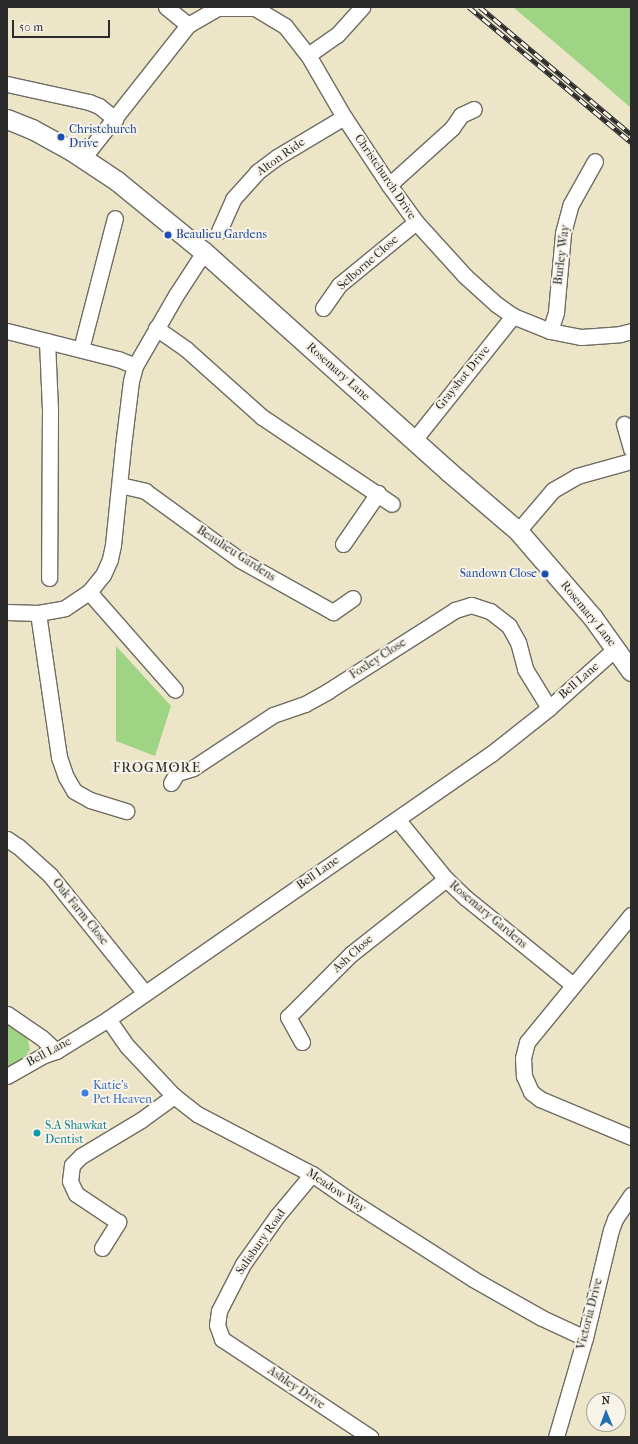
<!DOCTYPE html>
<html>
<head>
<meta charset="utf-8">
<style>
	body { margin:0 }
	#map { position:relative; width:638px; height:1444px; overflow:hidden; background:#ece5c7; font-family:"IM FELL French Canon",serif }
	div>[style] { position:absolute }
	.green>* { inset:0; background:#9fd485 }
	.roads { filter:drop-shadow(1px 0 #6f6c62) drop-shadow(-1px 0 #6f6c62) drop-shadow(0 1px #6f6c62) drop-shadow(0 -1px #6f6c62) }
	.minor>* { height:15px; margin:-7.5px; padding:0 7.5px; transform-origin:7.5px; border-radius:7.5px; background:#fff }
	.tertiary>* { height:19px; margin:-9.5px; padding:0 9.5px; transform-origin:9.5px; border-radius:9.5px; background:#fff }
	.rail>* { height:4.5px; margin-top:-2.25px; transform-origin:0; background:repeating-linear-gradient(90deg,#f7f3e8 0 9px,#2b2b2b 0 18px); box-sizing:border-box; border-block:1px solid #2b2b2b }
	.dots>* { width:11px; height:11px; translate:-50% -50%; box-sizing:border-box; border:2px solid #f7f3e8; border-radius:50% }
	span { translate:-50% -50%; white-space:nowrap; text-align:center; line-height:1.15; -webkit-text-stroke:4px #f7f3e8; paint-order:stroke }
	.transit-label { font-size:12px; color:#164399 }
	.left { translate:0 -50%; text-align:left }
	.right { translate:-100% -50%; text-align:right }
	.street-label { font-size:12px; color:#2b2b2b }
	.shop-label { font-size:12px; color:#366cbe }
	.culture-label { font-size:12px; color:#0d838f }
	.quarter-label { font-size:14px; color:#2b2b2b; letter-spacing:1px }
	.frame { position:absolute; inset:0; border:8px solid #2b2b2b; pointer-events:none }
	.north { position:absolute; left:586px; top:1392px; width:40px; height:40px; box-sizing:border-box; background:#f7f3e8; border:1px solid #a5a39c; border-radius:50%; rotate:359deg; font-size:11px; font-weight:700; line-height:16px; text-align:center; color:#2b2b2b }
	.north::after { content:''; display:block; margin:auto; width:14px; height:18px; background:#1f6fb2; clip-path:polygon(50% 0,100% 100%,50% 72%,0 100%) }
	.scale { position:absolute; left:12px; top:20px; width:98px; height:18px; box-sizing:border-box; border:2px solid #2b2b2b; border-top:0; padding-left:5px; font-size:12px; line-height:14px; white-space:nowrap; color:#2b2b2b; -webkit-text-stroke:3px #f7f3e8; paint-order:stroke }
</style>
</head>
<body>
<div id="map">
	<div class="green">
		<div style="clip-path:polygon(513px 7px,631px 7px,631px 108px,586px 69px)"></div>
		<div style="clip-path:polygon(116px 646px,171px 706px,155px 756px,116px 741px)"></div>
		<div style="clip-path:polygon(7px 1022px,24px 1034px,28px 1040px,30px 1050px,23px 1059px,7px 1068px)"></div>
	</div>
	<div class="roads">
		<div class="minor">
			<div style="left:166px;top:7px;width:28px;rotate:39deg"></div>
			<div style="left:308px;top:55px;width:35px;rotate:-35deg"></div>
			<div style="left:337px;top:35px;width:38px;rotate:-48deg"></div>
			<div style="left:7px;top:84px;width:84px;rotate:12.4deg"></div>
			<div style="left:89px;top:102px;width:11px;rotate:22deg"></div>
			<div style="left:99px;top:106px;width:21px;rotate:39deg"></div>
			<div style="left:83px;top:158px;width:169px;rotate:-51.7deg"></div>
			<div style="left:188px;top:25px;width:34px;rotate:-30deg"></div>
			<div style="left:218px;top:8px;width:37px"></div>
			<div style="left:255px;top:8px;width:35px;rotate:31deg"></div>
			<div style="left:285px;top:26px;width:37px;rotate:52deg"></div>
			<div style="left:308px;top:55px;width:72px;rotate:59.9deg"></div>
			<div style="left:344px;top:117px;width:82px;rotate:56.5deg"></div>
			<div style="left:389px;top:185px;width:46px;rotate:53.9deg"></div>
			<div style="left:416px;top:222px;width:73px;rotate:47.8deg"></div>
			<div style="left:465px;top:276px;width:42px;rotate:42.1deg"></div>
			<div style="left:496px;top:304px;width:21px;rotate:35deg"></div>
			<div style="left:513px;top:316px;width:40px;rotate:22deg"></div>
			<div style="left:550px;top:331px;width:32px;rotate:11deg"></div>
			<div style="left:581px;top:337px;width:39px;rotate:-4deg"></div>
			<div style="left:620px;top:334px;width:11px;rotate:-15deg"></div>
			<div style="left:389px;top:185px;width:85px;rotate:-42.1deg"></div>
			<div style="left:452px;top:128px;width:16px;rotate:-55deg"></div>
			<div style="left:461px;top:115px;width:14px;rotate:-25deg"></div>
			<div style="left:219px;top:231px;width:35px;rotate:-66deg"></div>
			<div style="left:233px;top:199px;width:36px;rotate:-48deg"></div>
			<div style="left:257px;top:172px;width:25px;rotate:-37deg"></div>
			<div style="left:277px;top:157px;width:78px;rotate:-30.8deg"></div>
			<div style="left:323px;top:308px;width:28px;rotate:-55deg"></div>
			<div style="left:339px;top:285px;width:99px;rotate:-39.3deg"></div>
			<div style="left:156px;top:328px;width:37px;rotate:35deg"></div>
			<div style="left:186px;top:349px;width:102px;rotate:41.8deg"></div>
			<div style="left:262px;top:417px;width:156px;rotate:33.8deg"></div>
			<div style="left:7px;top:331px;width:114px;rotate:14.2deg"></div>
			<div style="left:118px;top:359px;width:18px;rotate:22deg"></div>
			<div style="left:550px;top:331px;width:20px;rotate:-72deg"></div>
			<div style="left:556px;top:312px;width:79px;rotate:-84.9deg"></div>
			<div style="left:563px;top:233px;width:30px;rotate:-75deg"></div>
			<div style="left:571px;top:204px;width:49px;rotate:-60.8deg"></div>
			<div style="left:47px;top:341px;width:68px;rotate:87.5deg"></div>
			<div style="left:50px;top:409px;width:169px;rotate:90.3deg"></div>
			<div style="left:81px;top:349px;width:135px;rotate:-75.5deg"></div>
			<div style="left:624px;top:424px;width:26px;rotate:74deg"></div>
			<div style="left:414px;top:440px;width:159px;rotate:-51.4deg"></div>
			<div style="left:120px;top:485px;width:26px;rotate:13deg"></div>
			<div style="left:145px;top:491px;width:117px;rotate:36deg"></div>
			<div style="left:240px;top:560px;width:107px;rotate:29.2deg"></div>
			<div style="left:333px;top:612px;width:24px;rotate:-35deg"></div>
			<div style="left:518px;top:531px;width:54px;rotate:-49.5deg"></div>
			<div style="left:553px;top:490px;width:28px;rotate:-30deg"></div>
			<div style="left:577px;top:476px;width:56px;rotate:-15.5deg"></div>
			<div style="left:343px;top:544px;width:62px;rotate:-55.5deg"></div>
			<div style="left:89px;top:592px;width:130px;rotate:48.7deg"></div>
			<div style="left:7px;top:612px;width:31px;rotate:2deg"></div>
			<div style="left:38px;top:613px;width:27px;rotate:-10deg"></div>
			<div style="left:65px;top:608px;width:29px;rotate:-34deg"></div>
			<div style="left:89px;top:592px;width:22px;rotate:-51deg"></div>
			<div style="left:103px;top:575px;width:17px;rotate:-66deg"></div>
			<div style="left:110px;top:559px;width:14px;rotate:-78deg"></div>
			<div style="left:113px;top:545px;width:100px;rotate:-84.2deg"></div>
			<div style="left:123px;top:446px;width:65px;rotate:-83deg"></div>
			<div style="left:131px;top:381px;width:16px;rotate:-75deg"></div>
			<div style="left:135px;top:366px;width:82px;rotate:-60deg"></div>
			<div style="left:176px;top:295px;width:51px;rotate:-56.9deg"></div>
			<div style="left:38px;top:613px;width:146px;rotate:81.7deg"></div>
			<div style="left:59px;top:757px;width:21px;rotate:71deg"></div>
			<div style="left:66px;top:777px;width:16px;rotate:60deg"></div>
			<div style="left:74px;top:791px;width:18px;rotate:29deg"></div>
			<div style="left:90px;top:800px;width:38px;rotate:17deg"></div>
			<div style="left:171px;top:783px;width:12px;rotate:-59deg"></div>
			<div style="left:177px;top:773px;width:17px;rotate:-17deg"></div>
			<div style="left:193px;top:768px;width:96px;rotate:-33.5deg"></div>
			<div style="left:273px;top:715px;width:34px;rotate:-19deg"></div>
			<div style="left:305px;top:704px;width:26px;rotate:-29deg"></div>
			<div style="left:328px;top:691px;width:151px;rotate:-32.5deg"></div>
			<div style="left:455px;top:610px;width:17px;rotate:-17deg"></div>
			<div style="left:471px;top:605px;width:20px;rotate:18deg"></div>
			<div style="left:490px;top:611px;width:24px;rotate:38deg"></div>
			<div style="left:509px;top:626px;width:18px;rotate:61deg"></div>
			<div style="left:518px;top:642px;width:28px;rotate:75deg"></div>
			<div style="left:525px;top:669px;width:46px;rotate:58.4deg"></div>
			<div style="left:397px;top:819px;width:77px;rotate:50.8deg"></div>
			<div style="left:446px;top:879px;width:28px;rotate:44deg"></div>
			<div style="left:466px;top:898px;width:138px;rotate:39.1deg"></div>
			<div style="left:7px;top:839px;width:14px;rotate:34deg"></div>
			<div style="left:19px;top:847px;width:42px;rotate:42.1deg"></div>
			<div style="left:50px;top:875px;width:151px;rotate:51.2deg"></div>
			<div style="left:631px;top:915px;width:164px;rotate:129.3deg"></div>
			<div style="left:527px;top:1042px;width:16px;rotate:104deg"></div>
			<div style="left:523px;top:1058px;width:18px;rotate:87deg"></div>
			<div style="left:524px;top:1076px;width:17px;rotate:66deg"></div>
			<div style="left:531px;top:1092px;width:11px;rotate:38deg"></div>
			<div style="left:540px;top:1099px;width:99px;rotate:22.7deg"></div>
			<div style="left:7px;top:1014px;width:42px;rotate:34.4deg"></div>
			<div style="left:42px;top:1038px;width:19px;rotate:43deg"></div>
			<div style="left:108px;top:1019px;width:33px;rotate:55deg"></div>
			<div style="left:127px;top:1046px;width:69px;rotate:46.8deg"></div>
			<div style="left:174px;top:1096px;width:29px;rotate:38deg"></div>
			<div style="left:197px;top:1114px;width:130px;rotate:27.6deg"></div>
			<div style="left:312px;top:1174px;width:40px;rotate:34.9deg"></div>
			<div style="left:345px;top:1197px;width:152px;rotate:32.6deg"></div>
			<div style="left:473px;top:1279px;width:79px;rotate:29.5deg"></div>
			<div style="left:542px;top:1318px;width:47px;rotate:24.9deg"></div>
			<div style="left:302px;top:1042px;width:29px;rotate:-119deg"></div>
			<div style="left:288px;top:1017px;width:89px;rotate:-45deg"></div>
			<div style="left:351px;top:954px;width:121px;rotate:-38.3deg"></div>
			<div style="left:7px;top:1076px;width:43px;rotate:-29.6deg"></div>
			<div style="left:44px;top:1055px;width:13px;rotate:-18deg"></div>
			<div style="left:56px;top:1051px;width:61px;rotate:-31.6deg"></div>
			<div style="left:108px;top:1019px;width:466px;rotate:-34.7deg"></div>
			<div style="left:491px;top:754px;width:74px;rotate:-38.4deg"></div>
			<div style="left:549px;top:708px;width:89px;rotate:-41.8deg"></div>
			<div style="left:312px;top:1174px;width:55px;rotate:129.8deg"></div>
			<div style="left:277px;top:1216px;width:59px;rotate:125.3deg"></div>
			<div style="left:243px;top:1264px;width:53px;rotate:117.1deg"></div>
			<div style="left:219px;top:1311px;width:14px;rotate:98deg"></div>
			<div style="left:217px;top:1325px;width:15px;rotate:70deg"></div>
			<div style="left:222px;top:1339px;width:178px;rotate:33.5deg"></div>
			<div style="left:102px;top:1248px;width:31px;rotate:-58deg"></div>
			<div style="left:118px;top:1222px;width:50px;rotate:-146.3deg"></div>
			<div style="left:76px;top:1194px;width:14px;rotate:-115deg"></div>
			<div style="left:70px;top:1181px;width:16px;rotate:-83deg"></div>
			<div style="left:72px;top:1165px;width:13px;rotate:-45deg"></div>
			<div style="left:81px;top:1156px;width:70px;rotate:-31deg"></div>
			<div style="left:141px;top:1120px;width:41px;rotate:-36deg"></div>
			<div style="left:556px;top:1437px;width:103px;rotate:-73.7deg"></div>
			<div style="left:585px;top:1338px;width:111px;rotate:-76.5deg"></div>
			<div style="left:611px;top:1230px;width:12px;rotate:-70deg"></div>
			<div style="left:615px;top:1219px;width:29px;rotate:-56deg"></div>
		</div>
		<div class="tertiary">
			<div style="left:7px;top:119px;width:27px;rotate:22deg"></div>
			<div style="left:32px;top:129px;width:46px;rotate:28.8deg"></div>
			<div style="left:72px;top:151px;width:54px;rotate:33.7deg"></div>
			<div style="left:117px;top:181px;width:112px;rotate:39.2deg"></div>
			<div style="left:204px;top:252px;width:328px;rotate:41.9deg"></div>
			<div style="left:448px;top:471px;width:92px;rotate:40.6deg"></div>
			<div style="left:518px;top:531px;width:115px;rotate:49.2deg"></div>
			<div style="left:593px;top:618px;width:65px;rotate:54.4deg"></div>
		</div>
	</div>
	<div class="rail">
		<div style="left:469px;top:7px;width:211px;rotate:39.8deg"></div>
		<div style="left:480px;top:7px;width:197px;rotate:40.1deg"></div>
	</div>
	<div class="dots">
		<div style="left:61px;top:137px;background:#1a4fb4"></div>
		<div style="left:168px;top:235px;background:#1a4fb4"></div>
		<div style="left:545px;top:574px;background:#1a4fb4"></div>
		<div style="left:85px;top:1093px;background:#3f7fe0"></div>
		<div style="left:37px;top:1133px;background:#0f9aa8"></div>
	</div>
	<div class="transit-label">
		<span class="left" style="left:69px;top:137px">Christchurch<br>Drive</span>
		<span class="left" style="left:176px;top:235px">Beaulieu Gardens</span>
		<span class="right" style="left:537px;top:574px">Sandown Close</span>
	</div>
	<div class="street-label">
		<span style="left:281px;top:157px;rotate:-35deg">Alton Ride</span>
		<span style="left:385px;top:177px;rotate:56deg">Christchurch Drive</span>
		<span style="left:562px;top:255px;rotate:-83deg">Burley Way</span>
		<span style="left:368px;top:263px;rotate:-41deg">Selborne Close</span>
		<span style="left:338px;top:372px;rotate:42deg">Rosemary Lane</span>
		<span style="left:463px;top:378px;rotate:-51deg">Grayshot Drive</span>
		<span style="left:236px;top:554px;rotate:33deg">Beaulieu Gardens</span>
		<span style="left:588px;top:614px;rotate:51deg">Rosemary Lane</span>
		<span style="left:378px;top:659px;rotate:-33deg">Foxley Close</span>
		<span style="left:579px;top:681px;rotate:-41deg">Bell Lane</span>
		<span style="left:318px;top:873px;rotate:-35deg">Bell Lane</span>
		<span style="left:80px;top:912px;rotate:51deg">Oak Farm Close</span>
		<span style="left:488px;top:915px;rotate:40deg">Rosemary Gardens</span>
		<span style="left:353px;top:954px;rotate:-42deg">Ash Close</span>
		<span style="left:49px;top:1052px;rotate:-28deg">Bell Lane</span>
		<span style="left:336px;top:1191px;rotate:34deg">Meadow Way</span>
		<span style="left:261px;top:1242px;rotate:-55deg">Salisbury Road</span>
		<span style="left:590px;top:1314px;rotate:-76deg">Victoria Drive</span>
		<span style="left:296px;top:1388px;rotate:34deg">Ashley Drive</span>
	</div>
	<div class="shop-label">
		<span class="left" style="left:93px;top:1093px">Katie's<br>Pet Heaven</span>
	</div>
	<div class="culture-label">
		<span class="left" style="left:45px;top:1133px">S.A Shawkat<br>Dentist</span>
	</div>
	<div class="quarter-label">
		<span style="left:157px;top:768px">FROGMORE</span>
	</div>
	<div class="frame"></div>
	<div class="north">N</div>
	<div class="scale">50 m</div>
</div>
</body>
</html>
